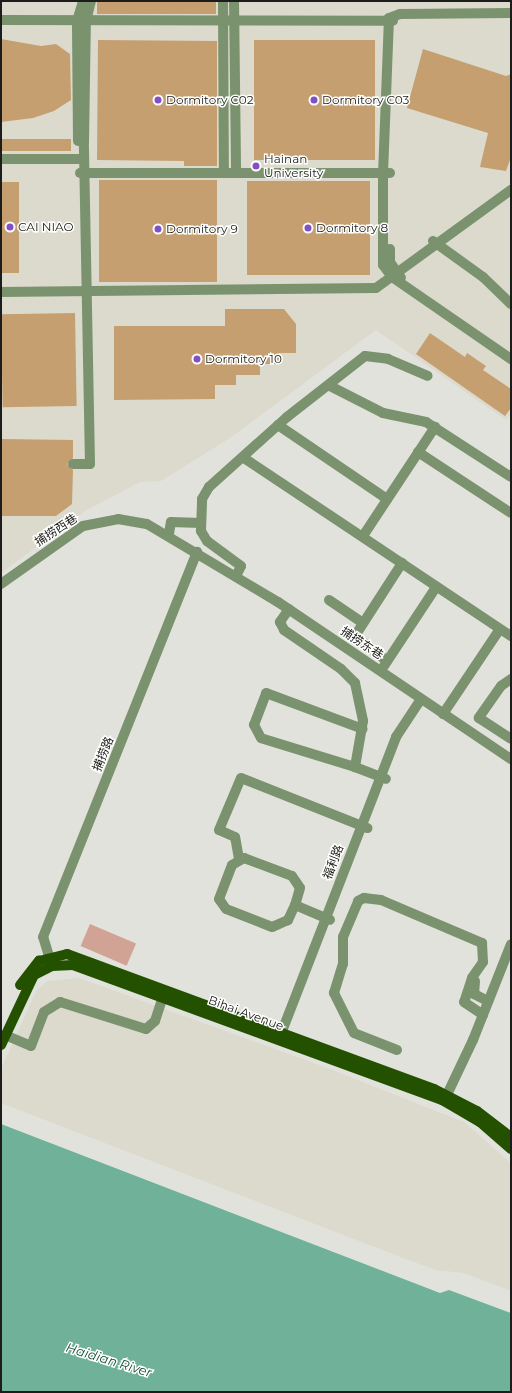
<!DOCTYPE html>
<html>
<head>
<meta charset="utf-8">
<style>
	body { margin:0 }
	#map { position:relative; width:512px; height:1393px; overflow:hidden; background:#e2e2dc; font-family:Montserrat,"Noto Sans SC",sans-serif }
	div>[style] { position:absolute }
	.built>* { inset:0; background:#dbdacc }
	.green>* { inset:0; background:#d1a394; transform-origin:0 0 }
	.water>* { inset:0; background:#6fb299 }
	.building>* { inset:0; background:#c69f71; transform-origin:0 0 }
	.minor>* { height:10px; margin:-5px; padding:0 5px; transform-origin:5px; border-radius:5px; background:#7a936e }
	.primary>* { height:10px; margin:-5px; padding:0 5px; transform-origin:5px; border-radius:5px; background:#235100 }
	.dots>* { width:11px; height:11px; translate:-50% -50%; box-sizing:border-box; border:2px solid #fffffe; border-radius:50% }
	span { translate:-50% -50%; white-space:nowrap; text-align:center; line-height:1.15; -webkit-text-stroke:3px #fffffe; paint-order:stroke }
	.poi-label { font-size:12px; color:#1c1c1a }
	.left { translate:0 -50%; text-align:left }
	.street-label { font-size:12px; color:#1c1c1a }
	.water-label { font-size:13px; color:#184e3d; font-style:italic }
	.frame { position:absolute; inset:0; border:2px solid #1c1c1a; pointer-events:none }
</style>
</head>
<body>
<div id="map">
	<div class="built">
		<div style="clip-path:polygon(1px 1px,511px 1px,511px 413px,506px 420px,376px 330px,230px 438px,161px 481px,140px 482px,85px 511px,1px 573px)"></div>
		<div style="clip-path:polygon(79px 978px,322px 1066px,464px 1122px,511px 1163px,511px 1291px,464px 1273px,436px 1270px,403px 1258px,1px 1103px,1px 1069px,36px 991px,47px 981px)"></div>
	</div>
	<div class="green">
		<div style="clip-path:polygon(262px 1px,492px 1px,264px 2px)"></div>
		<div style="left:90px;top:924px;width:50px;height:24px;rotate:23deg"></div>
	</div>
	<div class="water">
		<div style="clip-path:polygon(1px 1124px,440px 1293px,449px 1290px,511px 1313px,511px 1392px,1px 1392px)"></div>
	</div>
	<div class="building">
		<div style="left:97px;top:1px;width:119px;height:13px"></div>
		<div style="clip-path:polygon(1px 39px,41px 46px,56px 44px,70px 54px,71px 100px,54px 111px,33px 118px,1px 122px)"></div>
		<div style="clip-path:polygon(98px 40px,217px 41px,217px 166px,184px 166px,184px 161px,97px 160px)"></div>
		<div style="left:254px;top:40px;width:121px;height:120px"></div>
		<div style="clip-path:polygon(423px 49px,506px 76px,511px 74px,511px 157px,506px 171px,480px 167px,488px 133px,407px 108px)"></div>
		<div style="left:1px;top:139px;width:70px;height:12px"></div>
		<div style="left:99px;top:180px;width:118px;height:102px"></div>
		<div style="left:247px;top:181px;width:123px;height:94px"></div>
		<div style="left:1px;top:182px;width:18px;height:91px"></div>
		<div style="clip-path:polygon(225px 309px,284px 309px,296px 324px,296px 353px,279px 353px,279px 364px,260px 364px,260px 375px,236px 375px,236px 385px,215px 385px,215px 399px,114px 400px,114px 326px,225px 326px)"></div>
		<div style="left:75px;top:313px;width:93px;height:74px;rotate:89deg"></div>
		<div style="clip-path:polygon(430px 333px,465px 357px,467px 353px,486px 366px,483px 370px,511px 389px,511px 408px,505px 416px,416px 354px)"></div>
		<div style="clip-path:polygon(1px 439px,73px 440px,73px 458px,67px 464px,73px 470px,72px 504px,56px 516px,1px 516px)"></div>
	</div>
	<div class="minor">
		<div style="left:223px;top:1px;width:172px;rotate:89.7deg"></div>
		<div style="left:234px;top:1px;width:172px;rotate:89.3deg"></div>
		<div style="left:511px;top:13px;width:111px;rotate:179.5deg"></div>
		<div style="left:400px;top:14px;width:12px;rotate:160deg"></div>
		<div style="left:389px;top:18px;width:159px;rotate:92.2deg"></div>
		<div style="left:383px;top:177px;width:88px;rotate:90deg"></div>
		<div style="left:383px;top:265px;width:15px;rotate:53deg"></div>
		<div style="left:392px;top:277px;width:145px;rotate:34.6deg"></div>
		<div style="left:1px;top:20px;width:392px;rotate:0.1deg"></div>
		<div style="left:78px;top:141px;width:120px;rotate:-90.5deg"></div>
		<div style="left:77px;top:21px;width:21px;rotate:-73deg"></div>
		<div style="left:1px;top:159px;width:83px"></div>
		<div style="left:80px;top:173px;width:310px"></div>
		<div style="left:433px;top:241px;width:62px;rotate:35.8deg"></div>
		<div style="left:483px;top:277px;width:39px;rotate:44deg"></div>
		<div style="left:390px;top:249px;width:13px;rotate:90deg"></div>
		<div style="left:390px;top:262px;width:19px;rotate:55deg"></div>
		<div style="left:1px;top:292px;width:375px;rotate:-0.6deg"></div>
		<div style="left:376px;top:288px;width:167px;rotate:-36deg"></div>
		<div style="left:330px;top:386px;width:59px;rotate:27deg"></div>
		<div style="left:383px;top:413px;width:44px;rotate:11.8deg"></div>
		<div style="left:426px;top:422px;width:101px;rotate:32.9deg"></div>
		<div style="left:278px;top:425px;width:132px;rotate:34.2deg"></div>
		<div style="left:418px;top:452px;width:111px;rotate:33.3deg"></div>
		<div style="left:244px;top:458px;width:321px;rotate:33.7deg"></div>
		<div style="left:73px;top:464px;width:17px"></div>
		<div style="left:90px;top:464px;width:322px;rotate:-91.1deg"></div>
		<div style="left:84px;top:142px;width:121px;rotate:-89.1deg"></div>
		<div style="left:86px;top:21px;width:21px;rotate:-76deg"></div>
		<div style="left:169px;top:534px;width:12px;rotate:-81deg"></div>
		<div style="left:171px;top:522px;width:30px;rotate:2deg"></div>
		<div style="left:363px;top:536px;width:131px;rotate:-56.6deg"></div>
		<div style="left:236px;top:576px;width:11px;rotate:-63deg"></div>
		<div style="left:241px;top:566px;width:42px;rotate:-143.7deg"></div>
		<div style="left:207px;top:541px;width:12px;rotate:-121deg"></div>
		<div style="left:201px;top:531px;width:32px;rotate:-88deg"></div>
		<div style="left:202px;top:499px;width:14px;rotate:-60deg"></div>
		<div style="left:209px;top:487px;width:105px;rotate:-41.9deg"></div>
		<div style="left:287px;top:417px;width:99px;rotate:-38deg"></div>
		<div style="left:365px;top:356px;width:23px;rotate:7deg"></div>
		<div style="left:388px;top:359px;width:43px;rotate:23deg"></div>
		<div style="left:1px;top:584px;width:100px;rotate:-35.3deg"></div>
		<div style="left:83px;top:526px;width:36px;rotate:-11deg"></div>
		<div style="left:118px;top:519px;width:29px;rotate:10deg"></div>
		<div style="left:147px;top:524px;width:152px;rotate:30.8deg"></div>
		<div style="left:278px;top:602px;width:281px;rotate:34deg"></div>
		<div style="left:329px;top:600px;width:41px;rotate:34.1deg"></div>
		<div style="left:289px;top:609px;width:16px;rotate:125deg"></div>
		<div style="left:280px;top:622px;width:9px;rotate:63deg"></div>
		<div style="left:284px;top:630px;width:69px;rotate:34.4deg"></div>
		<div style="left:341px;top:669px;width:20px;rotate:45deg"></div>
		<div style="left:355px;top:683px;width:39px;rotate:78deg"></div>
		<div style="left:363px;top:721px;width:47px;rotate:99.9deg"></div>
		<div style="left:355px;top:767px;width:33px;rotate:21deg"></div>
		<div style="left:387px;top:661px;width:41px;rotate:-142deg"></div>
		<div style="left:355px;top:636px;width:87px;rotate:-57.2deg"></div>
		<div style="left:384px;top:666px;width:95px;rotate:-56.6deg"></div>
		<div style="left:511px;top:679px;width:12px;rotate:145deg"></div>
		<div style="left:501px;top:686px;width:39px;rotate:125deg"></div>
		<div style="left:479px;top:718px;width:38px;rotate:33deg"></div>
		<div style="left:443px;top:714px;width:102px;rotate:-56.2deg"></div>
		<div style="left:355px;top:767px;width:98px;rotate:-162.9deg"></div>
		<div style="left:261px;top:738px;width:15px;rotate:-118deg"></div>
		<div style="left:254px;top:725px;width:34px;rotate:-69deg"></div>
		<div style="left:266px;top:693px;width:103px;rotate:20.4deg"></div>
		<div style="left:239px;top:859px;width:22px;rotate:-100deg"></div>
		<div style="left:235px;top:837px;width:17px;rotate:-156deg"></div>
		<div style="left:219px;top:830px;width:56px;rotate:-67.1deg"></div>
		<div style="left:241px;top:778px;width:136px;rotate:21.6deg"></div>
		<div style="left:295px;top:905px;width:17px;rotate:115deg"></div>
		<div style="left:288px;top:920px;width:17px;rotate:156deg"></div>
		<div style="left:272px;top:927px;width:49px;rotate:-158.6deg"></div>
		<div style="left:226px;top:909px;width:12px;rotate:-125deg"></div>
		<div style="left:219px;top:899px;width:36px;rotate:-69deg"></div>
		<div style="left:232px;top:865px;width:14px;rotate:-30deg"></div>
		<div style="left:244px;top:858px;width:51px;rotate:20.6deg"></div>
		<div style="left:292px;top:876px;width:14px;rotate:56deg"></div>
		<div style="left:300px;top:888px;width:18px;rotate:106deg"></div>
		<div style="left:295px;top:905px;width:38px;rotate:23deg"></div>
		<div style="left:52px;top:966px;width:30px;rotate:-107deg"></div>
		<div style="left:43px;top:937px;width:415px;rotate:-68.2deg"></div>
		<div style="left:475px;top:981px;width:13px;rotate:94deg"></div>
		<div style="left:474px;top:994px;width:16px;rotate:27deg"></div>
		<div style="left:5px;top:1035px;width:28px;rotate:23deg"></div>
		<div style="left:31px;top:1046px;width:36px;rotate:-69deg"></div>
		<div style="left:44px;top:1012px;width:19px;rotate:-32deg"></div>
		<div style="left:60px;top:1002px;width:90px;rotate:17.4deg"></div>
		<div style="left:146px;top:1029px;width:12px;rotate:-42deg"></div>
		<div style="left:155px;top:1021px;width:25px;rotate:-72deg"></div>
		<div style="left:279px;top:1039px;width:324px;rotate:-68.8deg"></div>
		<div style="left:396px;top:737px;width:45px;rotate:-56.7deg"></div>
		<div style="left:397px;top:1050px;width:46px;rotate:-158.4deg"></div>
		<div style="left:354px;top:1033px;width:45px;rotate:-116.6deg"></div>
		<div style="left:334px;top:993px;width:30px;rotate:-73deg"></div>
		<div style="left:343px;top:964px;width:27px;rotate:-90deg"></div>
		<div style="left:343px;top:937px;width:39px;rotate:-67deg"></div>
		<div style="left:358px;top:901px;width:7px;rotate:-27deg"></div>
		<div style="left:364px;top:898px;width:17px;rotate:7deg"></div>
		<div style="left:381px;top:900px;width:110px;rotate:23.1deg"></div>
		<div style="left:482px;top:943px;width:19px;rotate:87deg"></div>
		<div style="left:483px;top:962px;width:19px;rotate:125deg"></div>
		<div style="left:472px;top:978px;width:25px;rotate:108deg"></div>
		<div style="left:464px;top:1002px;width:23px;rotate:34deg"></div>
		<div style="left:444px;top:1101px;width:68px;rotate:-64.6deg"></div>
		<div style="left:473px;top:1040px;width:103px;rotate:-68.4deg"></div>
	</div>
	<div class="primary">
		<div style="left:20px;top:985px;width:31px;rotate:-52deg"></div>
		<div style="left:39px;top:961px;width:29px;rotate:-14deg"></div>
		<div style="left:67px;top:954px;width:391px;rotate:20.2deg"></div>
		<div style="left:434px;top:1089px;width:48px;rotate:27.1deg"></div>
		<div style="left:477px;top:1111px;width:43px;rotate:37.4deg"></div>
		<div style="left:1px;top:1045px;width:77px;rotate:-64.8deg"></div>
		<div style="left:34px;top:975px;width:20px;rotate:-27deg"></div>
		<div style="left:52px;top:966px;width:21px;rotate:-3deg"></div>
		<div style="left:73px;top:965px;width:393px;rotate:20.1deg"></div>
		<div style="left:442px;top:1100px;width:44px;rotate:30.1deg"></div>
		<div style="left:480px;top:1122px;width:41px;rotate:41.1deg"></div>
	</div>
	<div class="dots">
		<div style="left:158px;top:100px;background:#844ec5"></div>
		<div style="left:314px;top:100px;background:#844ec5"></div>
		<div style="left:256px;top:166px;background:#844ec5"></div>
		<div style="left:10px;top:227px;background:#844ec5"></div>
		<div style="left:308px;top:228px;background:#844ec5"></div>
		<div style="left:158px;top:229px;background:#844ec5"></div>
		<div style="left:197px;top:359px;background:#844ec5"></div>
	</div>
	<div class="poi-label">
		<span class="left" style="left:166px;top:100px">Dormitory C02</span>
		<span class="left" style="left:322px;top:100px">Dormitory C03</span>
		<span class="left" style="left:264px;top:166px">Hainan<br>University</span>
		<span class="left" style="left:18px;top:227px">CAI NIAO</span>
		<span class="left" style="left:316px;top:228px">Dormitory 8</span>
		<span class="left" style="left:166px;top:229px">Dormitory 9</span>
		<span class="left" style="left:205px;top:359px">Dormitory 10</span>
	</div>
	<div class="street-label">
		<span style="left:56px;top:530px;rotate:-33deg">捕捞西巷</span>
		<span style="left:362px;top:643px;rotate:34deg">捕捞东巷</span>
		<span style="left:103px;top:754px;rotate:-68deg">捕捞路</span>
		<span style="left:333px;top:862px;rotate:-69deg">福利路</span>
		<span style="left:246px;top:1013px;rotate:20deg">Bihai Avenue</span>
	</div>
	<div class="water-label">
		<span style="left:109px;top:1360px;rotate:17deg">Haidian River</span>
	</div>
	<div class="frame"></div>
</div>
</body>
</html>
